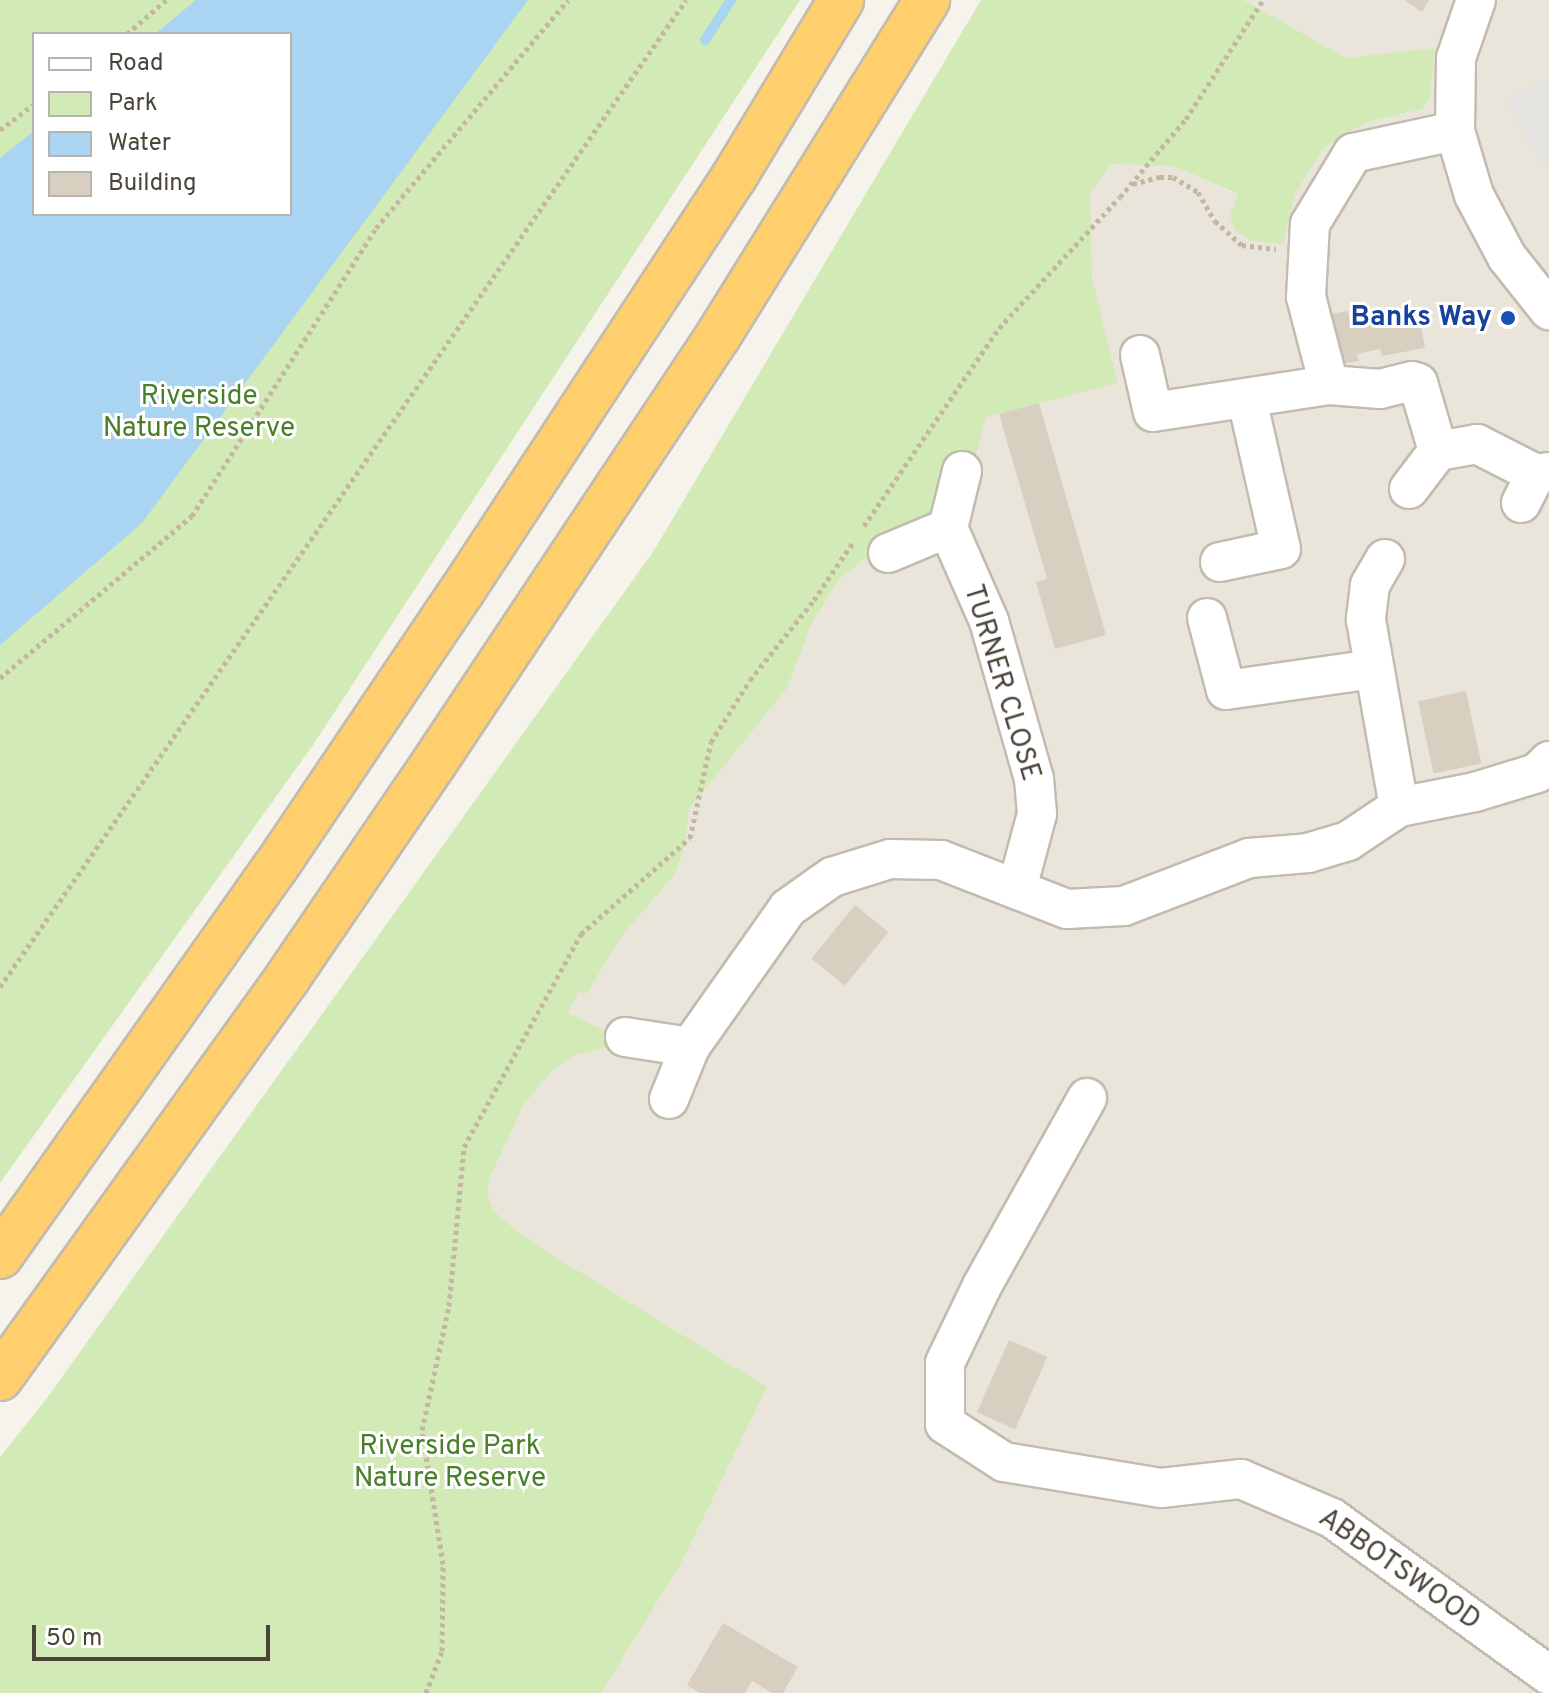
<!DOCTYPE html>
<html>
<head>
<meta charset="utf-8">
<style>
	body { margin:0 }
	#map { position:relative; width:1549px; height:1693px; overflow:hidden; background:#f6f3ec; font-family:Overpass,sans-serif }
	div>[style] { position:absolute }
	.residential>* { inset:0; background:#eae5da }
	.green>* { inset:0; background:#d2eab5 }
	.parking>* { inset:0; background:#e5e3e0 }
	.water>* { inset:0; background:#a9d4f2 }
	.stream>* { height:10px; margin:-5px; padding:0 5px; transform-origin:5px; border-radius:5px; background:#a9d4f2 }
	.building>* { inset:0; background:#d8cfc1; transform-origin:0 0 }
	.path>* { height:5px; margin-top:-2.5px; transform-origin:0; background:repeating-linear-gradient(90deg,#c4b79f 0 4px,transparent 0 8px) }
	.roads { filter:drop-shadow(2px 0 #c2bbae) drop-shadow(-2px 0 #c2bbae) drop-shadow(0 2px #c2bbae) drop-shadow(0 -2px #c2bbae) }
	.minor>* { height:38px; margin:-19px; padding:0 19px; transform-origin:19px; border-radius:19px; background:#fff }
	.highway>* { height:44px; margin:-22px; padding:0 22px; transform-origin:22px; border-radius:22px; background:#ffcf6e }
	.dots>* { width:22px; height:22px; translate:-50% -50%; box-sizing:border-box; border:4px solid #fff; border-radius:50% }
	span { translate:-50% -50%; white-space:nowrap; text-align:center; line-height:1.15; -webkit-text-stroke:6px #fff; paint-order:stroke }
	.transit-label { font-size:28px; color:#164399; font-weight:700 }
	.right { translate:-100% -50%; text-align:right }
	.park-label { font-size:28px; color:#4a7f2a }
	.street-label { font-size:28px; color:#4b4439 }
	.legend { position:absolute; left:32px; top:32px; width:260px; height:184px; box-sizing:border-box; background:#fff; border:2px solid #b7b4b0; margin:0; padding:10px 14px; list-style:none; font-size:24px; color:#4b4439 }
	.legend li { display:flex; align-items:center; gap:16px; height:40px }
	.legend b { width:40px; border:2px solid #b7b4b0 }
	.scale { position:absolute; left:32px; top:1625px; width:238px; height:36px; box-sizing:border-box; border:4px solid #4b4439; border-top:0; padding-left:10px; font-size:24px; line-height:28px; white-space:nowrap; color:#4b4439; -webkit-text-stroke:6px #fff; paint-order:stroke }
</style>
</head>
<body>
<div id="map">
	<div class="residential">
		<div style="clip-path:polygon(1244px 0,1549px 0,1549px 1693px,555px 1693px,483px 1173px,496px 1087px,690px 786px,1059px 235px,1111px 163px,1173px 166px,1257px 203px,1346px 58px)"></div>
	</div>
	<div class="green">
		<div style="clip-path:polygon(evenodd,0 0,800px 0,313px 745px,0 1183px,0 0,34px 34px,290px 34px,290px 214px,34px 214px,34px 34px)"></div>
		<div style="clip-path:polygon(981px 0,1244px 0,1346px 58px,1435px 48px,1430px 96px,1422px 109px,1371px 121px,1344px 133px,1322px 150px,1295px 194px,1283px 244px,1253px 241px,1236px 231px,1230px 216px,1238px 194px,1173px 166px,1111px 164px,1090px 193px,1092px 278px,1118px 383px,986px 417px,967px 490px,936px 527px,870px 555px,842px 576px,812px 622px,787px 688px,689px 809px,684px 850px,674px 875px,624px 933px,586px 994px,579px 991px,568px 1013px,611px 1034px,611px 1046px,575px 1055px,552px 1071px,524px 1104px,489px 1179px,487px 1194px,492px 1207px,501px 1219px,554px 1256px,767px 1387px,682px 1561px,601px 1693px,0 1693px,0 1457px,47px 1398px,653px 552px)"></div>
	</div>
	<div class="parking">
		<div style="clip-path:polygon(1549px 77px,1549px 166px,1543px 169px,1505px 100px)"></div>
	</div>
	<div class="water">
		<div style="clip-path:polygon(196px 0,528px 0,142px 523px,0 645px,0 158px,34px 131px,34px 214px,290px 214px,290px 34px,155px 34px)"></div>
	</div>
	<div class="stream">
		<div style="left:705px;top:40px;width:48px;rotate:-57deg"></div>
	</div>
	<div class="building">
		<div style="clip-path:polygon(1404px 0,1429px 0,1422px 12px)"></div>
		<div style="clip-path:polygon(1418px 307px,1425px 348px,1382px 356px,1380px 349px,1357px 354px,1359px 361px,1335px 365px,1326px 315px,1348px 311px,1350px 320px)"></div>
		<div style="clip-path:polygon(1039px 403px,1106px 635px,1055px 649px,1036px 582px,1047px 579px,999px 414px)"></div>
		<div style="left:1466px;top:691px;width:74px;height:49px;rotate:78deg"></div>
		<div style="left:855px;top:905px;width:43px;height:69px;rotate:39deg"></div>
		<div style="left:1009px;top:1340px;width:42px;height:79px;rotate:24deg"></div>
		<div style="clip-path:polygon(723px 1623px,798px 1667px,783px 1693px,772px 1693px,752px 1681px,745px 1693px,700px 1693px,687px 1685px)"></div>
	</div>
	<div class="path">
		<div style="left:127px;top:34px;width:52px;rotate:-41.1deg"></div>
		<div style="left:0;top:130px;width:43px;rotate:-37.4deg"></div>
		<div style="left:1133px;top:184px;width:28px;rotate:-15deg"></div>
		<div style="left:1160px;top:177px;width:13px"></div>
		<div style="left:1173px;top:177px;width:29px;rotate:31deg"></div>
		<div style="left:1198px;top:192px;width:34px;rotate:60deg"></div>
		<div style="left:1215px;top:221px;width:36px;rotate:42deg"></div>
		<div style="left:1242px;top:245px;width:34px;rotate:7deg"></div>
		<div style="left:864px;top:526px;width:240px;rotate:-55.7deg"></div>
		<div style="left:999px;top:328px;width:178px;rotate:-47.3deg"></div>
		<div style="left:1120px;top:197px;width:102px;rotate:-49.8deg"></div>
		<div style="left:1186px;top:119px;width:142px;rotate:-57.1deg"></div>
		<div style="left:0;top:678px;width:251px;rotate:-40.2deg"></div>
		<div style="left:192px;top:516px;width:342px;rotate:-57.4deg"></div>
		<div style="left:376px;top:228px;width:298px;rotate:-49.9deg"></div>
		<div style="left:0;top:987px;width:1202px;rotate:-55.2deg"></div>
		<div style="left:426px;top:1693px;width:45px;rotate:-69.1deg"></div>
		<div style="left:442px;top:1651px;width:87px;rotate:-89.3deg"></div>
		<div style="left:443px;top:1564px;width:136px;rotate:-98.9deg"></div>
		<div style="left:422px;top:1430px;width:127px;rotate:-77.7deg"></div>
		<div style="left:449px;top:1306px;width:160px;rotate:-84.6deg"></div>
		<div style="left:464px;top:1147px;width:243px;rotate:-61.2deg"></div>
		<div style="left:581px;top:934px;width:145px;rotate:-41.4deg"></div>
		<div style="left:690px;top:838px;width:98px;rotate:-77.7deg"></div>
		<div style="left:711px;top:742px;width:73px;rotate:-57.8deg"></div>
		<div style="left:750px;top:680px;width:102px;rotate:-51.3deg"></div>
		<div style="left:814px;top:600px;width:71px;rotate:-55.9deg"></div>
	</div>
	<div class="roads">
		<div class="minor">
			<div style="left:1476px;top:0;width:61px;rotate:109deg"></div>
			<div style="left:1456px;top:58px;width:73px;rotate:90.8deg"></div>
			<div style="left:1455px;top:131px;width:67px;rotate:73.5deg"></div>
			<div style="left:1474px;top:195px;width:70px;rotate:62deg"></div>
			<div style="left:1507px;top:257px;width:68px;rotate:51.6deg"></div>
			<div style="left:1140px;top:355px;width:58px;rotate:77.2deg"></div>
			<div style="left:1153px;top:412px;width:178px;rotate:-8.7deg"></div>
			<div style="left:1438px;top:451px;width:71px;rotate:-106.4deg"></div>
			<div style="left:1418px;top:383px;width:6px;rotate:-162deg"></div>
			<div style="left:1412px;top:381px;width:33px;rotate:166deg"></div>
			<div style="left:1380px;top:389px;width:51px;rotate:-175.5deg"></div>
			<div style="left:1329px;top:385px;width:91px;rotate:-104.6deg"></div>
			<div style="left:1306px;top:297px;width:73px;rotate:-86.9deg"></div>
			<div style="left:1310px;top:224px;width:83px;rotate:-58.8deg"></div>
			<div style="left:1353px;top:153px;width:104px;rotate:-12.2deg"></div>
			<div style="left:962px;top:471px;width:59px;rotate:103.8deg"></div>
			<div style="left:948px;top:528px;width:102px;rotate:66.2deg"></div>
			<div style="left:989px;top:621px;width:164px;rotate:74.1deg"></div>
			<div style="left:1034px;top:779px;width:35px;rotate:85deg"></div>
			<div style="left:1037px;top:814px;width:77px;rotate:105.1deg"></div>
			<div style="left:1409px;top:489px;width:48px;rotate:-52.7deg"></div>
			<div style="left:1438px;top:451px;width:40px;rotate:-10deg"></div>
			<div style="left:1477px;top:444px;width:66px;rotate:27deg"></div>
			<div style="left:1536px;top:474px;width:13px;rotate:-9deg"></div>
			<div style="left:1521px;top:503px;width:33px;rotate:-63deg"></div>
			<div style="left:888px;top:553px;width:65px;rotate:-22.6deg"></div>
			<div style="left:1385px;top:559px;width:30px;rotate:120deg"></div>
			<div style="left:1370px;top:585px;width:35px;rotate:97deg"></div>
			<div style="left:1366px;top:620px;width:190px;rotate:80deg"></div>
			<div style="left:1220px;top:562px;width:62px;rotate:-12deg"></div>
			<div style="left:1281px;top:549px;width:154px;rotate:-102.8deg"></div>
			<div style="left:1207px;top:618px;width:74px;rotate:75.2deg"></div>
			<div style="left:1226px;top:690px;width:149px;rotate:-8.1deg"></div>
			<div style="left:625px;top:1037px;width:66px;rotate:8.7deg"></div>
			<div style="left:1087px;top:1098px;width:215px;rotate:119.2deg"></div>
			<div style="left:982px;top:1286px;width:85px;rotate:115.7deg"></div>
			<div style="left:945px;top:1363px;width:61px;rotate:90deg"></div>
			<div style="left:945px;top:1424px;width:70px;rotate:32.8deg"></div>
			<div style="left:1004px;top:1462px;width:159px;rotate:9.4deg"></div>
			<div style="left:1161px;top:1488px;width:81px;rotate:-6.4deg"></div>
			<div style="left:1241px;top:1479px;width:99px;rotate:23.2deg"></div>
			<div style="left:1332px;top:1518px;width:268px;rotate:35.9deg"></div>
			<div style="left:669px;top:1099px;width:56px;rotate:-68deg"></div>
			<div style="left:690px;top:1047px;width:170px;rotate:-54.8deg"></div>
			<div style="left:788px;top:908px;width:54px;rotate:-35.2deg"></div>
			<div style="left:832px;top:877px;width:61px;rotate:-17.2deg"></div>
			<div style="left:890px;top:859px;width:51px;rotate:1.1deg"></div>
			<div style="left:941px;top:860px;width:135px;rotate:21.3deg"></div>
			<div style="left:1067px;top:909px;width:57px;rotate:-3deg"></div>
			<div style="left:1124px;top:906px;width:134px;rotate:-21deg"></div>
			<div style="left:1249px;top:858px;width:59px;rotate:-4.8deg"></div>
			<div style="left:1308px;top:853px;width:42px;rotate:-16.7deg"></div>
			<div style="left:1348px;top:841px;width:61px;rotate:-33.7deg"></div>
			<div style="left:1399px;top:807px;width:77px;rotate:-11.2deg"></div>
			<div style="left:1475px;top:792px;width:65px;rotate:-17deg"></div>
			<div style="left:1537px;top:773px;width:17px;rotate:-45deg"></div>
		</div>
		<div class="highway">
			<div style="left:0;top:1256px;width:476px;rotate:-54.7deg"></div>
			<div style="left:275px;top:868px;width:334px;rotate:-56deg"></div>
			<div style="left:462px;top:591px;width:495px;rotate:-56.7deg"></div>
			<div style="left:734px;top:177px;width:207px;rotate:-58.8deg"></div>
			<div style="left:0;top:1378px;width:494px;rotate:-54.3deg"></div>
			<div style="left:288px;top:977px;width:259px;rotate:-55.7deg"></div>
			<div style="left:434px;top:763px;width:513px;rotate:-56.37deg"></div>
			<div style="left:718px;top:336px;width:396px;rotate:-58.1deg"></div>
		</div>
	</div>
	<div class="dots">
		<div style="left:1508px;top:318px;background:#1a4fb4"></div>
	</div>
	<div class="transit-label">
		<span class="right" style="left:1492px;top:318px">Banks Way</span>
	</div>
	<div class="park-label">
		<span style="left:199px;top:413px">Riverside<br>Nature Reserve</span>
		<span style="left:450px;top:1463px">Riverside Park<br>Nature Reserve</span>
	</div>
	<div class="street-label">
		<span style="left:1001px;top:683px;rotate:73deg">TURNER CLOSE</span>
		<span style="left:1399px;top:1570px;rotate:35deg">ABBOTSWOOD</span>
	</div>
	<ul class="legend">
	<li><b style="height:10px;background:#fff"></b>Road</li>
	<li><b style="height:22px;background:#d2eab5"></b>Park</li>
	<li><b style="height:22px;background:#a9d4f2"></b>Water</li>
	<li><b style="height:22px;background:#d8cfc1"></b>Building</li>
	</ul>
	<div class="scale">50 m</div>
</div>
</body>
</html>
